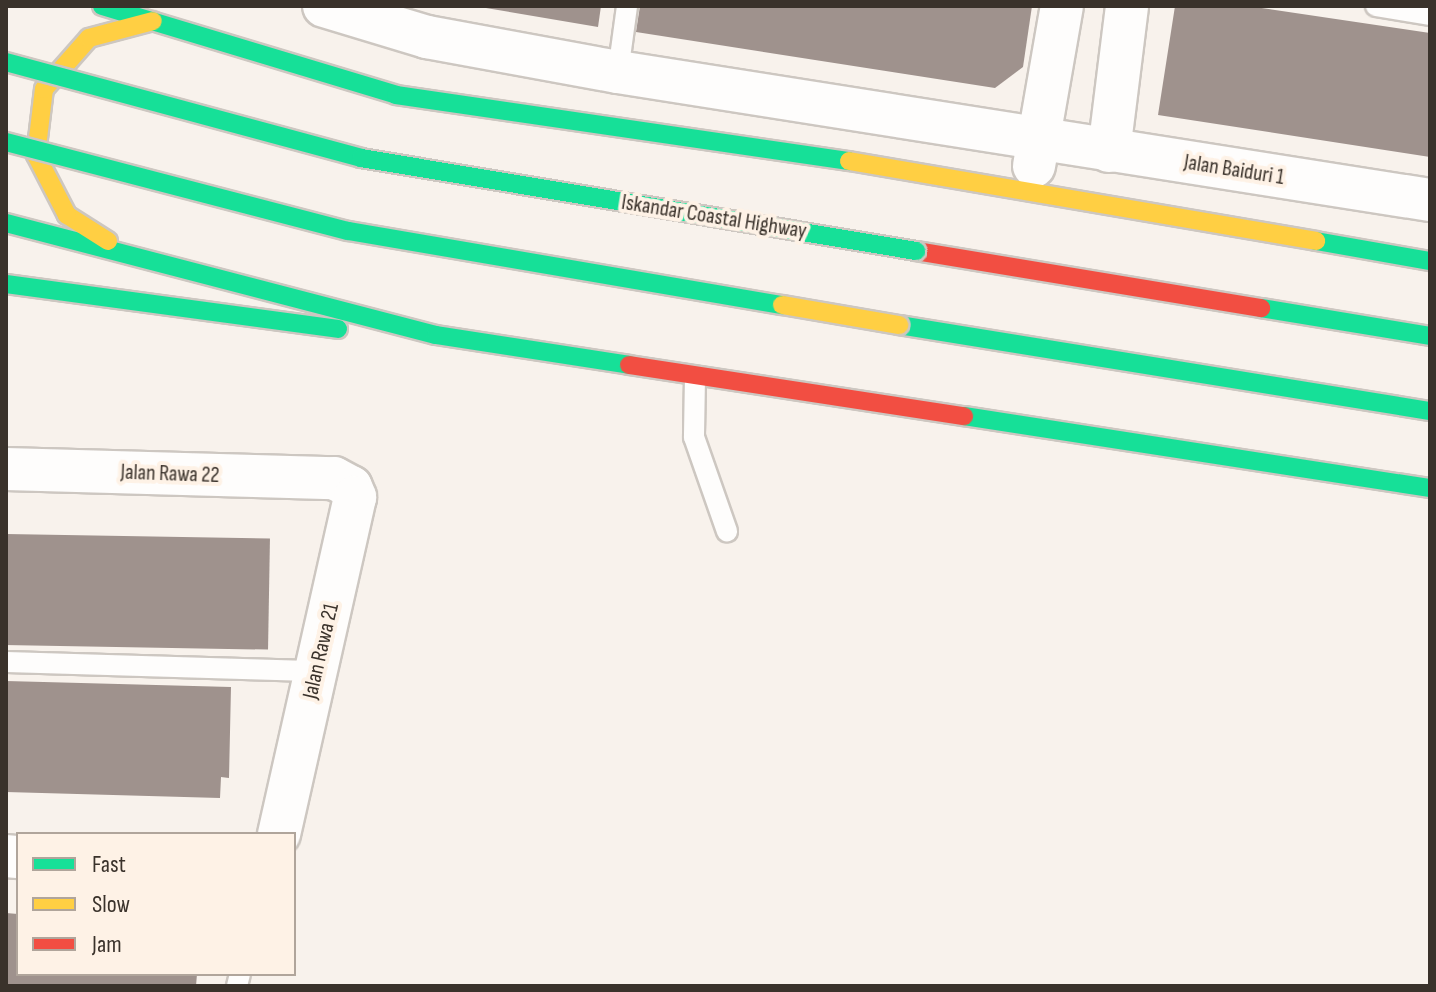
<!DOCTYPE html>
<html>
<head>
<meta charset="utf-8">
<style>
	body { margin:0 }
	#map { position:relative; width:1436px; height:992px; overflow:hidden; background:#f8f2ec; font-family:"Sofia Sans Condensed",sans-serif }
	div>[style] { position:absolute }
	.building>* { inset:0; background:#9f928d; transform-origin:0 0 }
	.roads { filter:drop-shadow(2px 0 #cdc7c1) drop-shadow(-2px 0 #cdc7c1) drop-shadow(0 2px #cdc7c1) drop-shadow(0 -2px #cdc7c1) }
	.lane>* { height:20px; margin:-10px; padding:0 10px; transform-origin:10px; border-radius:10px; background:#fefdfc }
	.street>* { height:42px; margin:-21px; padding:0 21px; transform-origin:21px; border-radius:21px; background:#fefdfc }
	.fast>* { height:18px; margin:-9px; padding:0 9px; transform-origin:9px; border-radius:9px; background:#16e098 }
	.slow>* { height:18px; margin:-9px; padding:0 9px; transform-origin:9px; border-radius:9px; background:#ffcf43 }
	.jam>* { height:18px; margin:-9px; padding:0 9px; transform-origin:9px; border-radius:9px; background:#f24e42 }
	.bridges { filter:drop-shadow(2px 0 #cdc7c1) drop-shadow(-2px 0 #cdc7c1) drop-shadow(0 2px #cdc7c1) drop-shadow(0 -2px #cdc7c1) }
	.fast-bridge>* { height:18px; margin:-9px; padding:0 9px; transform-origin:9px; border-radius:9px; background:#16e098 }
	.slow-bridge>* { height:18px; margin:-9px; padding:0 9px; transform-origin:9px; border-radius:9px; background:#ffcf43 }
	span { translate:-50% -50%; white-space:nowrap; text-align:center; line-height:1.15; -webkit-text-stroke:8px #fef2e6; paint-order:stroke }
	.street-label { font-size:22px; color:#3a322b }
	.frame { position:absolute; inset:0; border:8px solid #3a322b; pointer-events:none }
	.legend { position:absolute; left:16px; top:832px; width:280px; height:144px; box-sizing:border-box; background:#fef2e6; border:2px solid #b0a59b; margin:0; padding:10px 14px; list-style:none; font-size:24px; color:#3a322b }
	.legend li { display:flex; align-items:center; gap:16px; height:40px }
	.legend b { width:40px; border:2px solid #b0a59b }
</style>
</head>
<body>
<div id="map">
	<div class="building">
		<div style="clip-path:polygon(474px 6px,601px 6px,598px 27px)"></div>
		<div style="clip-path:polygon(640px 6px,1032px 6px,1023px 67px,995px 88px,636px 32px)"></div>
		<div style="clip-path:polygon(1175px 6px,1248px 6px,1430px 33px,1430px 157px,1158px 115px)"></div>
		<div style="left:6px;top:534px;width:264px;height:111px;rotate:1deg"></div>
		<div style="clip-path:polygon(6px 681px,231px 687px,229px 778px,221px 777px,220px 798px,6px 792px)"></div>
		<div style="clip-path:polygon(6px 913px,18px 914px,18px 974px,197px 974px,196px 986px,6px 986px)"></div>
	</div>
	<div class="roads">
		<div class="lane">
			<div style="left:1376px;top:6px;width:55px;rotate:9.5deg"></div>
			<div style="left:618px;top:72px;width:67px;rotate:-82.2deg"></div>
			<div style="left:695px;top:377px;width:60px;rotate:91deg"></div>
			<div style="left:694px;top:437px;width:100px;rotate:70.7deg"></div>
			<div style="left:6px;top:662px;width:311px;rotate:1.7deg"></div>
			<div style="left:237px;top:986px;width:12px;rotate:-76deg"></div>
		</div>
		<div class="street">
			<div style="left:324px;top:6px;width:108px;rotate:16.8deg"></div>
			<div style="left:427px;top:37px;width:194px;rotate:10.4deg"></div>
			<div style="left:618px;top:72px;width:822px;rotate:8.96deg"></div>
			<div style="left:1109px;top:151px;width:146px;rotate:-82.9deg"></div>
			<div style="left:1034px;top:166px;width:162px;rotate:-80.1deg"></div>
			<div style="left:6px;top:469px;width:328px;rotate:1.6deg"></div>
			<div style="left:334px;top:478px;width:19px;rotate:28deg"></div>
			<div style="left:351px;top:487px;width:11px;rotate:68deg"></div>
			<div style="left:355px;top:497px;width:345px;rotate:102.7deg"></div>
			<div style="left:6px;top:856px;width:12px;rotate:5deg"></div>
		</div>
		<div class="fast">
			<div style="left:102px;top:6px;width:307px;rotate:16.8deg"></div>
			<div style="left:396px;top:95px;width:458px;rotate:8.3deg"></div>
			<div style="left:6px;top:223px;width:444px;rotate:14.6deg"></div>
			<div style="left:436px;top:335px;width:195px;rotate:8.8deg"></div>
			<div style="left:1316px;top:241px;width:116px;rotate:10deg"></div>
			<div style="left:6px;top:284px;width:335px;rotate:7.7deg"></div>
			<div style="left:1261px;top:308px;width:171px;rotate:9.4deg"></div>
			<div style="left:899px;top:325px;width:538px;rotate:9.2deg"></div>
			<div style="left:964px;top:416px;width:472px;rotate:8.8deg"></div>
		</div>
		<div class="slow">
			<div style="left:849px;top:161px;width:474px;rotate:9.7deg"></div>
			<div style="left:108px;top:241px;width:49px;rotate:-147.6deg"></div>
			<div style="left:67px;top:215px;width:68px;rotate:-117.3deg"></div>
			<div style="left:36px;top:155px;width:66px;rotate:-83.1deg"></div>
			<div style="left:44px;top:89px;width:68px;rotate:-48.6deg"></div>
			<div style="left:89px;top:38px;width:66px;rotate:-14.9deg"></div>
		</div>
		<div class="jam">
			<div style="left:916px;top:251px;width:350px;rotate:9.4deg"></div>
			<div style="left:629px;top:365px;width:339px;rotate:8.7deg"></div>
		</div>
	</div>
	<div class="bridges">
		<div class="fast-bridge">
			<div style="left:6px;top:62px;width:368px;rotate:15.1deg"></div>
			<div style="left:361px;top:158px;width:563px;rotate:9.51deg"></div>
			<div style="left:6px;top:142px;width:353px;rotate:14.6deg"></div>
			<div style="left:348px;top:231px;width:440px;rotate:9.7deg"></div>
		</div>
		<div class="slow-bridge">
			<div style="left:782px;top:305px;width:119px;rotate:9.7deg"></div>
		</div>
	</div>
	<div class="street-label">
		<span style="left:1234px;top:170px;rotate:9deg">Jalan Baiduri 1</span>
		<span style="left:714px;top:217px;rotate:9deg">Iskandar Coastal Highway</span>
		<span style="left:170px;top:474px;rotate:2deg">Jalan Rawa 22</span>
		<span style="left:321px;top:651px;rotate:-77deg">Jalan Rawa 21</span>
	</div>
	<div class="frame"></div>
	<ul class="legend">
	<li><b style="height:10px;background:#16e098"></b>Fast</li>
	<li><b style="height:10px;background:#ffcf43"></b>Slow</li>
	<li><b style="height:10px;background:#f24e42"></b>Jam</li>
	</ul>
</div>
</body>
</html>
